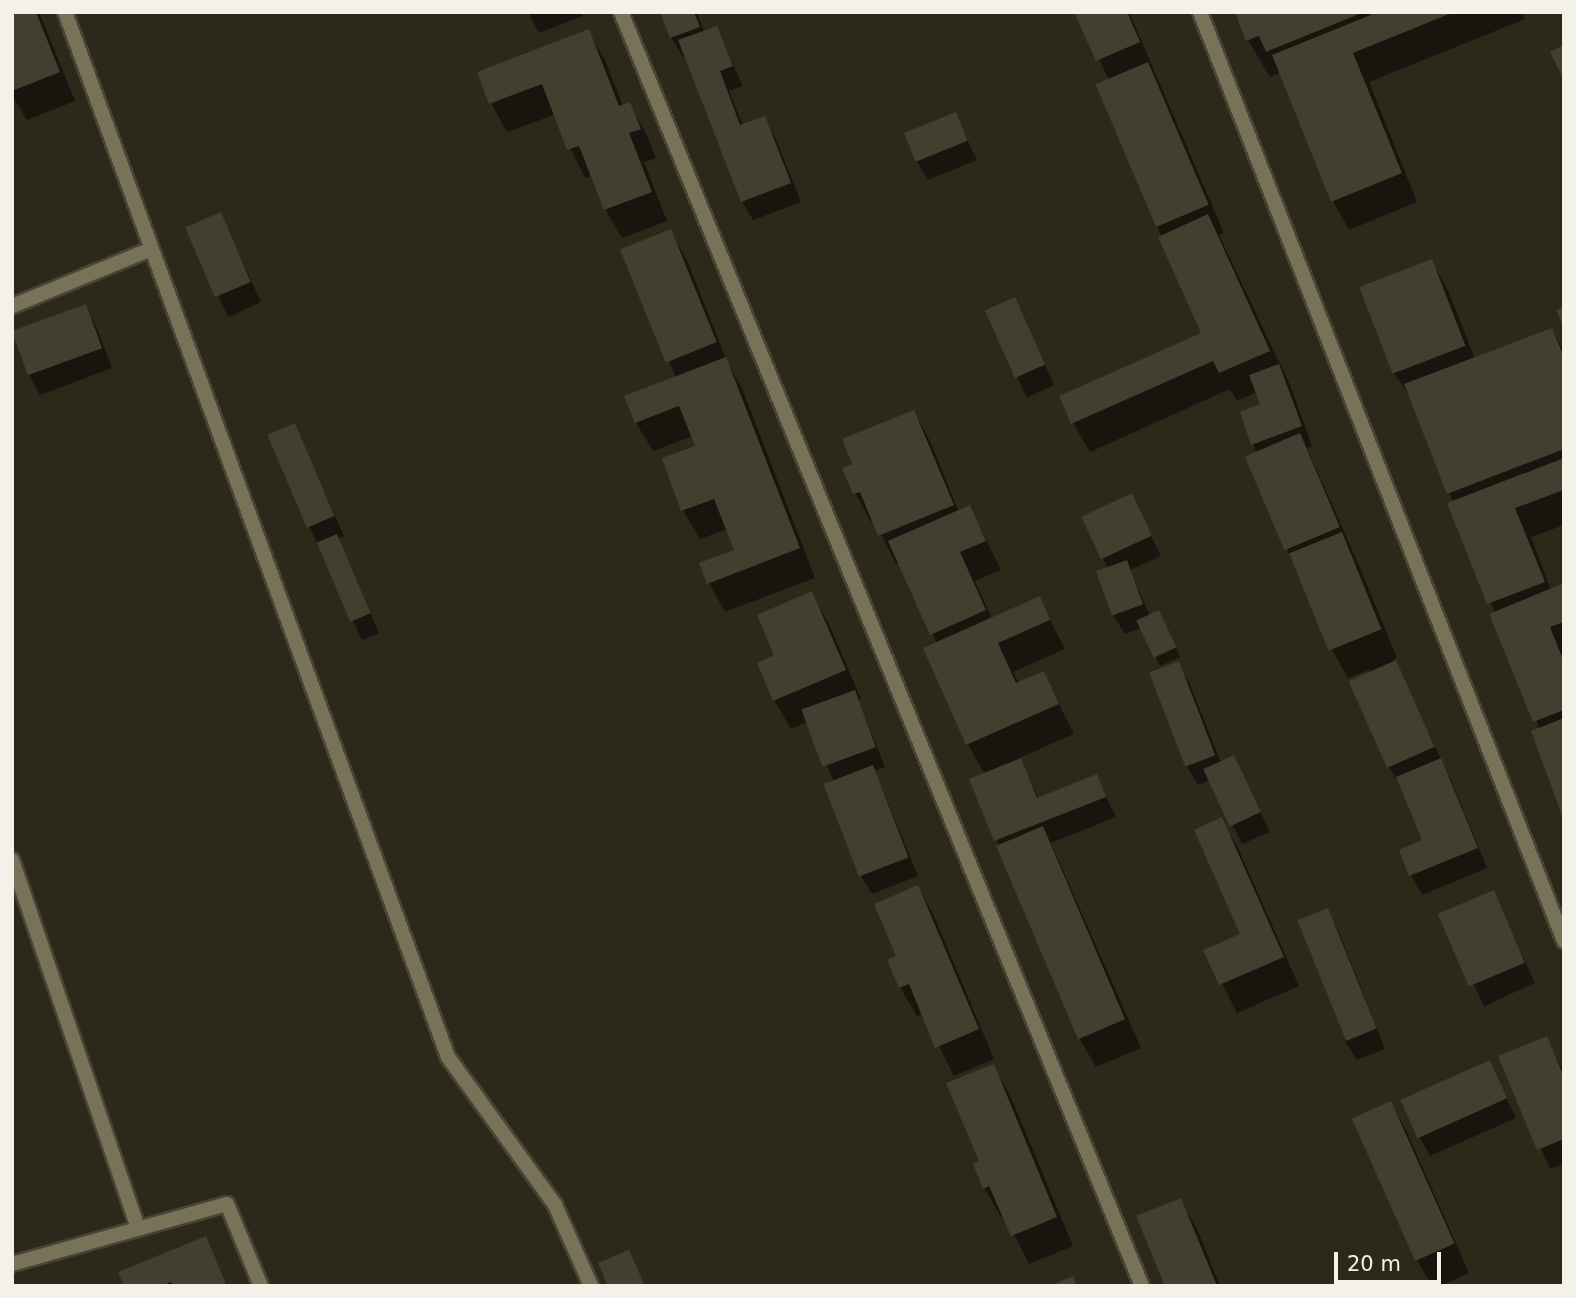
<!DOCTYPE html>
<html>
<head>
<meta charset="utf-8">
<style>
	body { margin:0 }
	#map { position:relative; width:1576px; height:1298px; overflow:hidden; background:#2c291a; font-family:"DejaVu Sans",sans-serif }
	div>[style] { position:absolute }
	.shadow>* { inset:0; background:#0007; transform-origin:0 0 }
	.building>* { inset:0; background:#423f30; transform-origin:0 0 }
	.roads { filter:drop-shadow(2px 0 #484537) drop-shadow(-2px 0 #484537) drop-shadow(0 2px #484537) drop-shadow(0 -2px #484537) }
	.minor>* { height:14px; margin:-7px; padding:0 7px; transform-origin:7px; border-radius:7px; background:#787358 }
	span { translate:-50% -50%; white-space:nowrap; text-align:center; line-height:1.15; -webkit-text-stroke:6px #2c291a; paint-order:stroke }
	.frame { position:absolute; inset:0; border:14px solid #f4f2e8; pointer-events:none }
	.scale { position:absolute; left:1334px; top:1252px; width:107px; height:32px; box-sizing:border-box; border:4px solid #f4f2e8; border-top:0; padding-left:9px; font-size:21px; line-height:24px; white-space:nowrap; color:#f4f2e8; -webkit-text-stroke:5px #2c291a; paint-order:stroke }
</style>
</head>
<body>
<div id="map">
	<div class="shadow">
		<div style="clip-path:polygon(12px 12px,39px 12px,75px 101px,27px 120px,12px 95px)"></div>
		<div style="clip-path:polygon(528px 12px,582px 12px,583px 16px,539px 33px)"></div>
		<div style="clip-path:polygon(662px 12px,697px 12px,704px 32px,716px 28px,743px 86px,729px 91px,743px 126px,764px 118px,775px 137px,801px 202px,753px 220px,742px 201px,686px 55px,683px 57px,671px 37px)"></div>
		<div style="clip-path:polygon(1076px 12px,1129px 12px,1224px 233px,1219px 235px,1290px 385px,1312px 446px,1307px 448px,1358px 563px,1397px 658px,1394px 660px,1451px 780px,1487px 868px,1422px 895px,1411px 875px,1401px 851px,1425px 841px,1402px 786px,1389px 768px,1369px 670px,1348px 678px,1332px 650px,1287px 549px,1253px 444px,1262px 405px,1257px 392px,1237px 401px,1230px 389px,1090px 452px,1073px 423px,1061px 397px,1203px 334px,1097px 85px,1109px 80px)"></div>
		<div style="clip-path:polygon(1237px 12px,1369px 12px,1372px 17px,1383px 12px,1522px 12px,1525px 19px,1369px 82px,1417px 202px,1349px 230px,1333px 201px,1280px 73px,1270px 77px,1248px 40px)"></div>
		<div style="clip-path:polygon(588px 31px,605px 60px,623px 106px,629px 104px,646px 133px,656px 158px,644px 162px,667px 221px,622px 238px,605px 209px,592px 176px,585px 178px,554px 115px,507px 132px,491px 103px)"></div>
		<div style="clip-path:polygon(955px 114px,977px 160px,928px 180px,917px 161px)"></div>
		<div style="left:220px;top:214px;width:97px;height:36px;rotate:65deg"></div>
		<div style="clip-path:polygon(670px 231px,687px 260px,728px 364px,742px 388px,815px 578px,725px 612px,709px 583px,736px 551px,728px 529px,700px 539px,683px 510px,697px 447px,693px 436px,653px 451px,636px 423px,676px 378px,623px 250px)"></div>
		<div style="clip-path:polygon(1431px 261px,1448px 290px,1475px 359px,1552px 330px,1564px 351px,1564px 525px,1531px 537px,1551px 590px,1564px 585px,1564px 813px,1540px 729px,1491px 615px,1495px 613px,1450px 504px,1453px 502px,1413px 401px,1394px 373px)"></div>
		<div style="left:1014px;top:299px;width:95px;height:30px;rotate:65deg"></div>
		<div style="clip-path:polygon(85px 306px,96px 326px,112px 368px,40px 395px,29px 375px)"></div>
		<div style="clip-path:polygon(914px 412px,930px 441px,959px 512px,970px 507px,1001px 570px,975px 581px,992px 619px,1039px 599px,1065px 649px,1013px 672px,1019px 683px,1043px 673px,1074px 734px,1019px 758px,1039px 799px,1096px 777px,1116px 817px,1051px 843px,1141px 1048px,1096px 1067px,1079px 1038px,972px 780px,985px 775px,968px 744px,925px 649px,937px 644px,900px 563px,896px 564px,874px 521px,871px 522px,855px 493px,854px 465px)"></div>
		<div style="clip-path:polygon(294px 426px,344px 536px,338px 539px,379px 633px,362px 640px,309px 526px)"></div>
		<div style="clip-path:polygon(1131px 495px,1161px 556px,1130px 570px,1150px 616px,1163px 622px,1180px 657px,1160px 666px,1141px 628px,1125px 634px,1113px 615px,1108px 569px,1083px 516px)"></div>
		<div style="clip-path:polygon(811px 593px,828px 622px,861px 699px,858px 700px,885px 767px,875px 771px,918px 876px,872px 894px,860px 875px,834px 782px,808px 721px,791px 729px,774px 700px,776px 656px)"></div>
		<div style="clip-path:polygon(1178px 663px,1189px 682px,1221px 763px,1233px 757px,1270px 832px,1242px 844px,1210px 780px,1198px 785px,1187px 766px,1151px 673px)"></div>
		<div style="clip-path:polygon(1221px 820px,1238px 848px,1299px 986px,1237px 1013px,1206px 951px,1242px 935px)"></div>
		<div style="clip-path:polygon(918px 887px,934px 916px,994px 1059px,954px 1076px,923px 1014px,917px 1016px,900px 987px,898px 957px)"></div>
		<div style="left:1493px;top:893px;width:99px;height:56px;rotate:65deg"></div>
		<div style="clip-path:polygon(1327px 911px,1338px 930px,1385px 1049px,1357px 1060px,1345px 1041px)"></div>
		<div style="clip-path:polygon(1546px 1038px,1564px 1073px,1564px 1163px,1550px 1169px,1501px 1057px)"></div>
		<div style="clip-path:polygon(1489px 1062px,1516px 1118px,1430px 1156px,1419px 1136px)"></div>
		<div style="clip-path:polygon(993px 1066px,1010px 1095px,1073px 1246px,1029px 1264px,1004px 1215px,1001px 1217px,984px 1188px,981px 1162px)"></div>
		<div style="clip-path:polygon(1391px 1103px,1407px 1132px,1469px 1273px,1440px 1286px,1432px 1286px,1417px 1260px,1355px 1119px)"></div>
		<div style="clip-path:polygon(1180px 1200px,1197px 1229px,1220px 1286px,1166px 1286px)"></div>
		<div style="clip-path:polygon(205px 1238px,228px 1286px,126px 1286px)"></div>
	</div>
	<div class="building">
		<div style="clip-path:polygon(12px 12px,36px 12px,60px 72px,12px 91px)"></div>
		<div style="clip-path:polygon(660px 12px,694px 12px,700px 27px,670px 38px)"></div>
		<div style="clip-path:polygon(1074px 12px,1127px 12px,1140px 42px,1096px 61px)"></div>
		<div style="clip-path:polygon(1235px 12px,1364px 12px,1266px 52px,1259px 36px,1246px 41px)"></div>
		<div style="clip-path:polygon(1378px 12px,1454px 12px,1353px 53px,1402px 173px,1331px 202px,1272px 55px)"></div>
		<div style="clip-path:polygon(717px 26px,733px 66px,720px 71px,740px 125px,765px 116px,791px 183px,741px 202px,678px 40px)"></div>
		<div style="clip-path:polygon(589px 29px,619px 106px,630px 102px,641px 129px,629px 133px,652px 192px,604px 210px,579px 146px,567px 150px,542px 84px,489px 104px,477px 72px)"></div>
		<div style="clip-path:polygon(1564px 45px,1564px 80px,1550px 52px)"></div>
		<div style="left:1148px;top:62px;width:155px;height:57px;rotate:67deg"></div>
		<div style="left:956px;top:112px;width:31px;height:56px;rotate:68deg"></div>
		<div style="left:221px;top:212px;width:76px;height:39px;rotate:67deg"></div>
		<div style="clip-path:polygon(1208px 214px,1270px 351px,1219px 373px,1213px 361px,1071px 424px,1059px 396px,1201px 333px,1158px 237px)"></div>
		<div style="left:671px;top:229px;width:122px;height:55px;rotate:68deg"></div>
		<div style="left:1432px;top:259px;width:93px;height:78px;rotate:69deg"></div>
		<div style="left:1015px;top:297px;width:74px;height:33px;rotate:66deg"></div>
		<div style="left:86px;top:304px;width:47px;height:79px;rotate:70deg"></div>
		<div style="clip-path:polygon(1564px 307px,1564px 328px,1556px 310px)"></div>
		<div style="clip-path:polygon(1552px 328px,1564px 357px,1564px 449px,1447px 494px,1404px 384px)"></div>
		<div style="clip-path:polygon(726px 357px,800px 548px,707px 584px,699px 563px,734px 550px,714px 499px,681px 511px,662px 458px,695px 446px,679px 406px,635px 423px,624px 396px)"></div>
		<div style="clip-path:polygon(1279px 364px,1302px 426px,1251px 445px,1240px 412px,1260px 404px,1249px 375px)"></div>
		<div style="clip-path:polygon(914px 410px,954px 505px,878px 536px,860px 492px,853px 494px,842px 468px,852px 464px,842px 439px)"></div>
		<div style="left:295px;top:423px;width:101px;height:30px;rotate:67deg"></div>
		<div style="left:1300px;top:433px;width:102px;height:60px;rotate:67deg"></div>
		<div style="clip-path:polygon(1564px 458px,1564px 490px,1515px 508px,1545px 582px,1487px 604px,1447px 503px)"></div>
		<div style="left:1132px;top:493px;width:47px;height:56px;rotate:65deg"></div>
		<div style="clip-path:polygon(970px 505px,986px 541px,960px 552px,986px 610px,930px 635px,888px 541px)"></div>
		<div style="left:1342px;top:532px;width:105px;height:57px;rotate:68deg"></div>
		<div style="left:337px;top:534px;width:86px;height:22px;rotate:67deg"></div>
		<div style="left:1127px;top:560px;width:47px;height:33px;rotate:70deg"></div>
		<div style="clip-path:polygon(1564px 583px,1564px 622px,1550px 627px,1564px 662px,1564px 710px,1533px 722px,1489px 614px)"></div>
		<div style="clip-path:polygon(812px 591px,846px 670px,773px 701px,757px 663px,774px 655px,757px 615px)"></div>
		<div style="clip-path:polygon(1040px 596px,1050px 620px,998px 643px,1016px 683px,1044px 671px,1059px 704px,966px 745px,923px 648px)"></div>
		<div style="left:1159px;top:610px;width:41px;height:25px;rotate:65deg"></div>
		<div style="left:1396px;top:660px;width:95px;height:52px;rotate:66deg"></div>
		<div style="left:1179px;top:661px;width:101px;height:32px;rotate:69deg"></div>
		<div style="left:855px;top:690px;width:61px;height:57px;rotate:70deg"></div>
		<div style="clip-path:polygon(1564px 718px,1564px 818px,1563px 818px,1531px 731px)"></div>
		<div style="left:1234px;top:755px;width:63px;height:34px;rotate:65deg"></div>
		<div style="clip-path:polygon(1021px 758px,1037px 798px,1097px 774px,1106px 797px,994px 841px,969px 779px)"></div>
		<div style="clip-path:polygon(1441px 758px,1478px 848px,1409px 876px,1399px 850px,1422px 840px,1396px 777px)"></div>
		<div style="left:873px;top:765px;width:99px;height:53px;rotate:69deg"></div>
		<div style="clip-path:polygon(1222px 817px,1284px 957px,1219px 985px,1203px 950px,1240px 934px,1194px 830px)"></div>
		<div style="left:1043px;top:826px;width:210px;height:51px;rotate:67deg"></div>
		<div style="clip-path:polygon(918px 885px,979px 1029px,935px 1048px,909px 984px,899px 988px,887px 960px,896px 956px,874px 904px)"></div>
		<div style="left:1494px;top:890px;width:79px;height:61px;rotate:67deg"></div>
		<div style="left:1328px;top:908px;width:130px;height:33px;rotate:68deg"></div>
		<div style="clip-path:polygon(1547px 1036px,1564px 1077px,1564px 1139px,1537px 1150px,1498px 1056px)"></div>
		<div style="left:1490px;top:1060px;width:42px;height:98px;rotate:66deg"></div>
		<div style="clip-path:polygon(994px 1064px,1057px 1217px,1011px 1236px,989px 1186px,983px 1189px,973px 1164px,979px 1161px,946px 1083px)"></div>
		<div style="left:1391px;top:1101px;width:156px;height:43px;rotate:66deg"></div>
		<div style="clip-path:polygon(1181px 1198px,1217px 1286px,1165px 1286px,1136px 1216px)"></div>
		<div style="clip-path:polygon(206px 1236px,227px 1286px,173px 1286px,171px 1282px,161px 1286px,124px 1286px,118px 1272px)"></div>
		<div style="clip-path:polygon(629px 1250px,645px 1286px,608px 1286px,598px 1263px)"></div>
		<div style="clip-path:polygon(1073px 1276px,1077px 1286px,1050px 1286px)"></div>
	</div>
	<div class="roads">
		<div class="minor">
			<div style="left:65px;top:12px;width:1113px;rotate:69.87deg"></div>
			<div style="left:448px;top:1057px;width:183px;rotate:54.1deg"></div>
			<div style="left:555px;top:1205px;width:89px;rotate:66deg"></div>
			<div style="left:621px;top:12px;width:1376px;rotate:67.76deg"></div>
			<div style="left:1200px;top:12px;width:998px;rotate:68.6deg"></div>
			<div style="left:12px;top:306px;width:150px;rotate:-22.3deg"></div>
			<div style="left:12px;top:860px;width:390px;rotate:71.1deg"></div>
			<div style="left:12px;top:1264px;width:223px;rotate:-15.6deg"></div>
			<div style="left:227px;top:1204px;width:89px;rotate:67.5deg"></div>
		</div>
	</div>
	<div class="frame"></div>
	<div class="scale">20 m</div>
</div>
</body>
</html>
